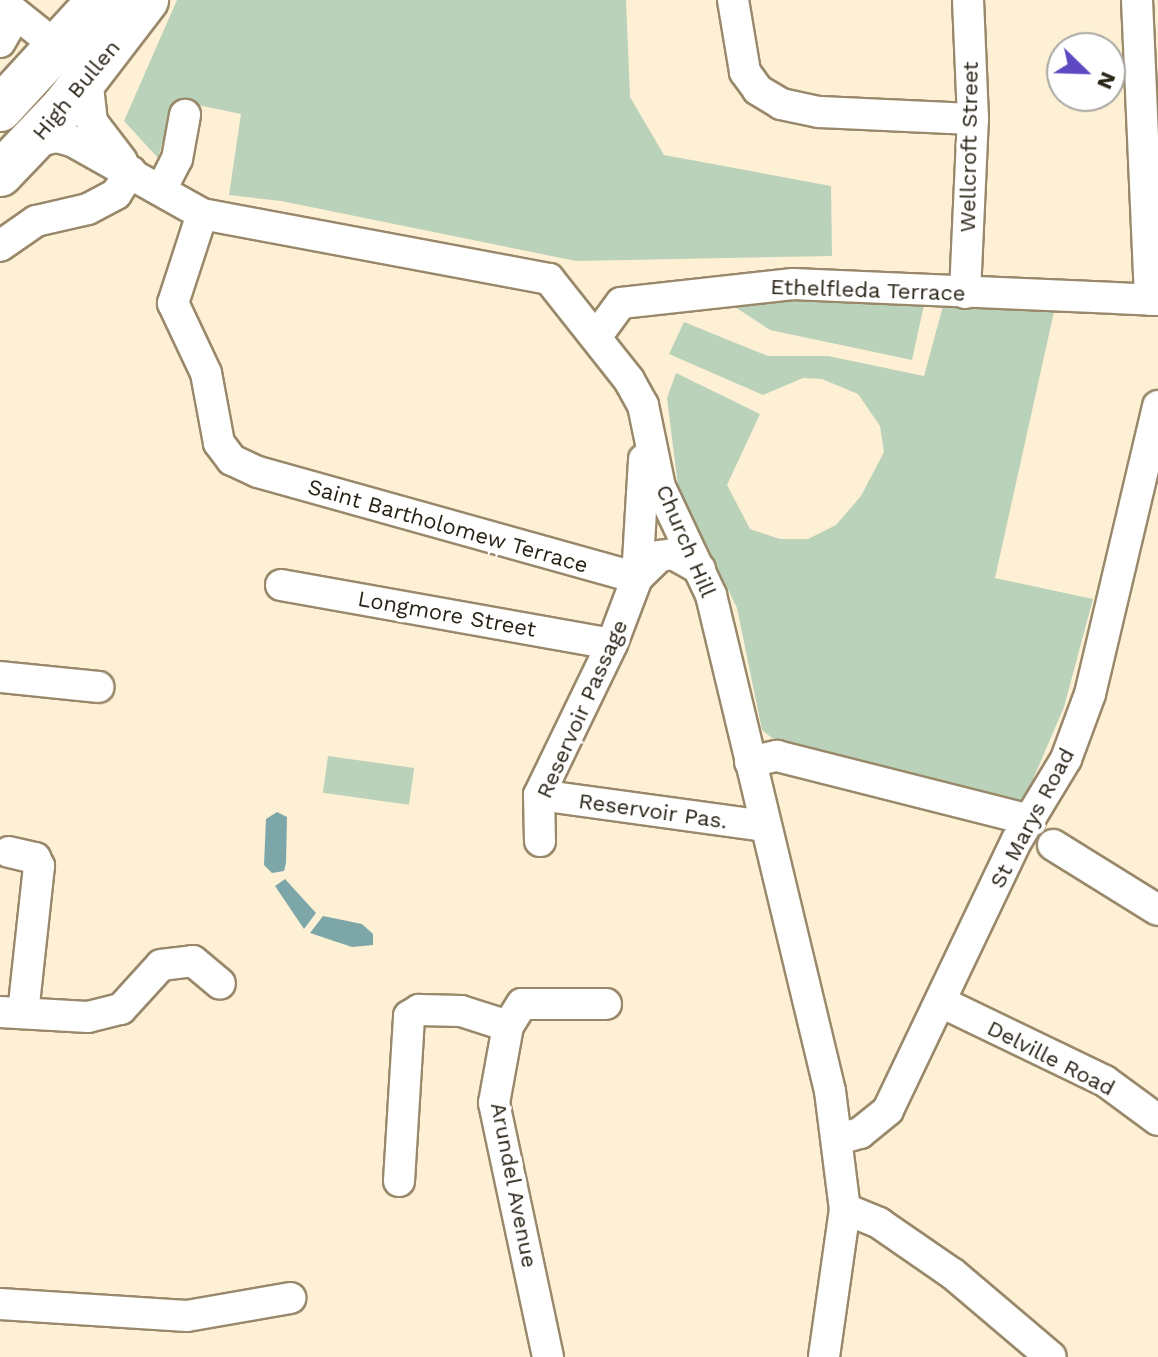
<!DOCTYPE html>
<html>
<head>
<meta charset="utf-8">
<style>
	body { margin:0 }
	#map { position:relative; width:1158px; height:1357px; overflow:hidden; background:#fef0d5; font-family:"Work Sans",sans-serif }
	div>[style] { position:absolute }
	.green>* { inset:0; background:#b9d2b9; transform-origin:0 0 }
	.water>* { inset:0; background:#7ca6a8 }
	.roads { filter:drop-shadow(2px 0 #99896a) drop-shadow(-2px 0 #99896a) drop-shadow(0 2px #99896a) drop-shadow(0 -2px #99896a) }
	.minor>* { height:30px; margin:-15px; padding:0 15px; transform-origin:15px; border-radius:15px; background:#fff }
	.highway>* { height:44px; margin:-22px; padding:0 22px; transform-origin:22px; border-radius:22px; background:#fff }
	span { translate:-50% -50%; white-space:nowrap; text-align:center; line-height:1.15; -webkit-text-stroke:8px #fff; paint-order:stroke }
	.street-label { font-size:22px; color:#292316 }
	.north { position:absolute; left:1046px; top:32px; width:80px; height:80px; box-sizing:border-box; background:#fff; border:2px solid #a9a7a2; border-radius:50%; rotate:113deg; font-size:22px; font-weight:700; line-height:32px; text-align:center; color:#292316 }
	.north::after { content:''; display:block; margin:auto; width:28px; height:36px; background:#5f49c2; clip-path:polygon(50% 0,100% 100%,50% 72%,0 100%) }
</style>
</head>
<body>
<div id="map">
	<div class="green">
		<div style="clip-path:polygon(177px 0,626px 0,630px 97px,664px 155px,831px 186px,832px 256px,576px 261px,281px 201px,229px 195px,241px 114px,174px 100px,158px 158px,124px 121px)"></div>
		<div style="clip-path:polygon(788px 298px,924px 305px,912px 360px,770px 330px,729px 303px)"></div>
		<div style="clip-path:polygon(943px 306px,1055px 307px,995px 578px,1093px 599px,1064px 707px,1022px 805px,849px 761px,772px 738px,762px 730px,737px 608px,678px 486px,667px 398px,676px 373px,760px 414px,727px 485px,750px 529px,780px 539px,808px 539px,836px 525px,861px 496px,884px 452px,880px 426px,858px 394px,822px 379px,803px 378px,763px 395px,669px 354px,684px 322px,768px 356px,828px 356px,924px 376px)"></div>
		<div style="left:328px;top:756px;width:87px;height:37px;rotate:8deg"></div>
	</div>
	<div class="water">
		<div style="clip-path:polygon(277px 812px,287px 817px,286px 863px,284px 871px,272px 873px,264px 865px,266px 819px)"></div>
		<div style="clip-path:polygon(285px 879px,316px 913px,304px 929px,275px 886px)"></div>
		<div style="clip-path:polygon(323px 916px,362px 924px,373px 934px,373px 945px,352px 947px,310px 933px)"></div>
	</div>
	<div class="roads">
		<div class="minor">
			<div style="left:733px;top:0;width:73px;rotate:80.5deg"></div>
			<div style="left:745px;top:72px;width:22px;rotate:54deg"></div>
			<div style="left:758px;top:90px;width:27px;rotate:31deg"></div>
			<div style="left:781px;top:104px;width:39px;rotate:12deg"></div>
			<div style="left:819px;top:112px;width:154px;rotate:2.6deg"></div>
			<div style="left:1137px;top:0;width:300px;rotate:87.5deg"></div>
			<div style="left:0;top:1px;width:50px;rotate:38.5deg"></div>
			<div style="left:0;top:42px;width:32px;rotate:-60deg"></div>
			<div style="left:87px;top:78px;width:44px;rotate:83.5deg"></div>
			<div style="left:92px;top:122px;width:49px;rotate:52.4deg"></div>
			<div style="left:33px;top:142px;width:25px;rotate:-12deg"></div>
			<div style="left:57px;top:137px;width:16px;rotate:15deg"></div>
			<div style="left:72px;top:141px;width:149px;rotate:29.3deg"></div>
			<div style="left:202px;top:214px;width:353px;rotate:10.6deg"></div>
			<div style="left:549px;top:279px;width:129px;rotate:51.6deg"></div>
			<div style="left:629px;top:380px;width:29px;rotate:61deg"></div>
			<div style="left:643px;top:405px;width:84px;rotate:78.3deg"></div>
			<div style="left:660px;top:487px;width:119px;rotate:64.7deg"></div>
			<div style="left:711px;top:595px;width:510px;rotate:76.51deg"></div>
			<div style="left:830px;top:1091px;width:119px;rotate:82.8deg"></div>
			<div style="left:845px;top:1209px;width:149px;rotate:98.1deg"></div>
			<div style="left:161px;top:190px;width:35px;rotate:-63deg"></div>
			<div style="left:177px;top:159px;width:45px;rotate:-79.7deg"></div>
			<div style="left:202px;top:214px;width:94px;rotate:108deg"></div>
			<div style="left:173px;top:303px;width:77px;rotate:64.8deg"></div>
			<div style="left:206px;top:373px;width:71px;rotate:79.5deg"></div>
			<div style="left:219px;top:443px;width:21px;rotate:53deg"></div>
			<div style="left:232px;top:460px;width:29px;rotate:25deg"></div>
			<div style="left:258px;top:472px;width:394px;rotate:15.6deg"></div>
			<div style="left:0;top:246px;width:44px;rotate:-34.8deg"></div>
			<div style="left:36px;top:221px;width:53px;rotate:-13deg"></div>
			<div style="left:88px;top:209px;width:32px;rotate:-28deg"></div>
			<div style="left:116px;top:194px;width:27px;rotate:-57deg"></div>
			<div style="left:965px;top:293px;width:174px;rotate:-87.4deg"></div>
			<div style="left:973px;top:119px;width:119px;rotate:-92.4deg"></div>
			<div style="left:596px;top:337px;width:42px;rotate:-53.7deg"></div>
			<div style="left:621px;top:303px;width:173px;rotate:-6.3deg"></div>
			<div style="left:793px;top:284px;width:365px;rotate:2.5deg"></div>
			<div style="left:637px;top:578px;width:32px;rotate:-44deg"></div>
			<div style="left:660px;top:556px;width:13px;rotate:-9deg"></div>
			<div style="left:673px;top:554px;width:31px;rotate:29deg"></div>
			<div style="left:281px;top:585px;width:336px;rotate:10.1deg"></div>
			<div style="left:0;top:677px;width:99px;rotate:5.8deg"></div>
			<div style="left:750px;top:762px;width:28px;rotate:-13deg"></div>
			<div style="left:777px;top:756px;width:261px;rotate:14.2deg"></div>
			<div style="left:539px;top:795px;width:229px;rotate:7.8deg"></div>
			<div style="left:540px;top:841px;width:46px;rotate:-91.2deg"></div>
			<div style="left:539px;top:795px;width:168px;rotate:-64.2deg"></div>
			<div style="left:612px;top:644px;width:71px;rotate:-69.3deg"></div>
			<div style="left:637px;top:578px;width:119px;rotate:-86.6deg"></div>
			<div style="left:1053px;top:845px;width:123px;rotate:31.8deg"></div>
			<div style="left:9px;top:852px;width:27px;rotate:13deg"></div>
			<div style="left:35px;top:858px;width:9px;rotate:63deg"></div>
			<div style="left:39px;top:866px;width:148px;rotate:96.2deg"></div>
			<div style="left:941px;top:1002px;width:182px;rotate:25.7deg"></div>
			<div style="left:1105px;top:1081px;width:66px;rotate:36.3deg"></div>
			<div style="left:0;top:1012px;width:88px;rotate:3.3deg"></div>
			<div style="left:88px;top:1017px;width:34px;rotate:-14deg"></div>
			<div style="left:121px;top:1009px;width:59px;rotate:-47.7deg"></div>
			<div style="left:161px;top:965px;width:32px;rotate:-7deg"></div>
			<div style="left:193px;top:961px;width:35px;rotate:40deg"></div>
			<div style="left:839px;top:1139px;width:22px;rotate:-16deg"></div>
			<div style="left:860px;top:1133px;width:36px;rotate:-39deg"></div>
			<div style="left:888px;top:1110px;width:299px;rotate:-64.5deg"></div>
			<div style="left:1017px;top:840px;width:95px;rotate:-58.8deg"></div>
			<div style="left:1066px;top:759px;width:69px;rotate:-69.7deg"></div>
			<div style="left:1090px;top:694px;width:296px;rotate:-76.7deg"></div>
			<div style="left:399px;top:1181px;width:165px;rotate:-86.5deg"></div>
			<div style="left:409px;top:1016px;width:12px;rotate:-31deg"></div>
			<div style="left:419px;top:1010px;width:42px;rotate:1.4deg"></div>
			<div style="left:461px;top:1011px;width:49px;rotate:17.7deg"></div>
			<div style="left:845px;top:1209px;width:37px;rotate:22deg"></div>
			<div style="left:879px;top:1223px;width:90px;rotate:34.6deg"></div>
			<div style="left:953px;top:1274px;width:128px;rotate:40.3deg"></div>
			<div style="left:0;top:1304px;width:187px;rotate:3.7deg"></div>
			<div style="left:187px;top:1316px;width:105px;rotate:-9.9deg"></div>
			<div style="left:548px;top:1357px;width:260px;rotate:-102deg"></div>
			<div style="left:494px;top:1103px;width:78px;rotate:-79.7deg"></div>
			<div style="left:508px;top:1026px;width:26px;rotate:-58deg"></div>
			<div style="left:522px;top:1004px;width:84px"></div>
		</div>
		<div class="highway">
			<div style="left:0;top:109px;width:148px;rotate:-47.5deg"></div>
			<div style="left:0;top:174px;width:93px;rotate:-46.3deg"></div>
			<div style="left:64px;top:107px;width:135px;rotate:-52.5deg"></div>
		</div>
	</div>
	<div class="street-label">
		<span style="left:76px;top:90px;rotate:-50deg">High Bullen</span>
		<span style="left:969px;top:147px;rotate:-89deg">Wellcroft Street</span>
		<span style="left:868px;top:290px;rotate:2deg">Ethelfleda Terrace</span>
		<span style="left:448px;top:526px;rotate:16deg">Saint Bartholomew Terrace</span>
		<span style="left:686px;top:541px;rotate:67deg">Church Hill</span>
		<span style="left:447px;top:614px;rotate:10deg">Longmore Street</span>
		<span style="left:582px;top:709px;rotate:-66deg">Reservoir Passage</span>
		<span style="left:653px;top:811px;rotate:8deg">Reservoir Pas.</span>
		<span style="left:1032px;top:818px;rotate:-62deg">St Marys Road</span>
		<span style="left:1051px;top:1058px;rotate:27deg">Delville Road</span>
		<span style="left:514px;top:1185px;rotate:79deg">Arundel Avenue</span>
	</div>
	<div class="north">N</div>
</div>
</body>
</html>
